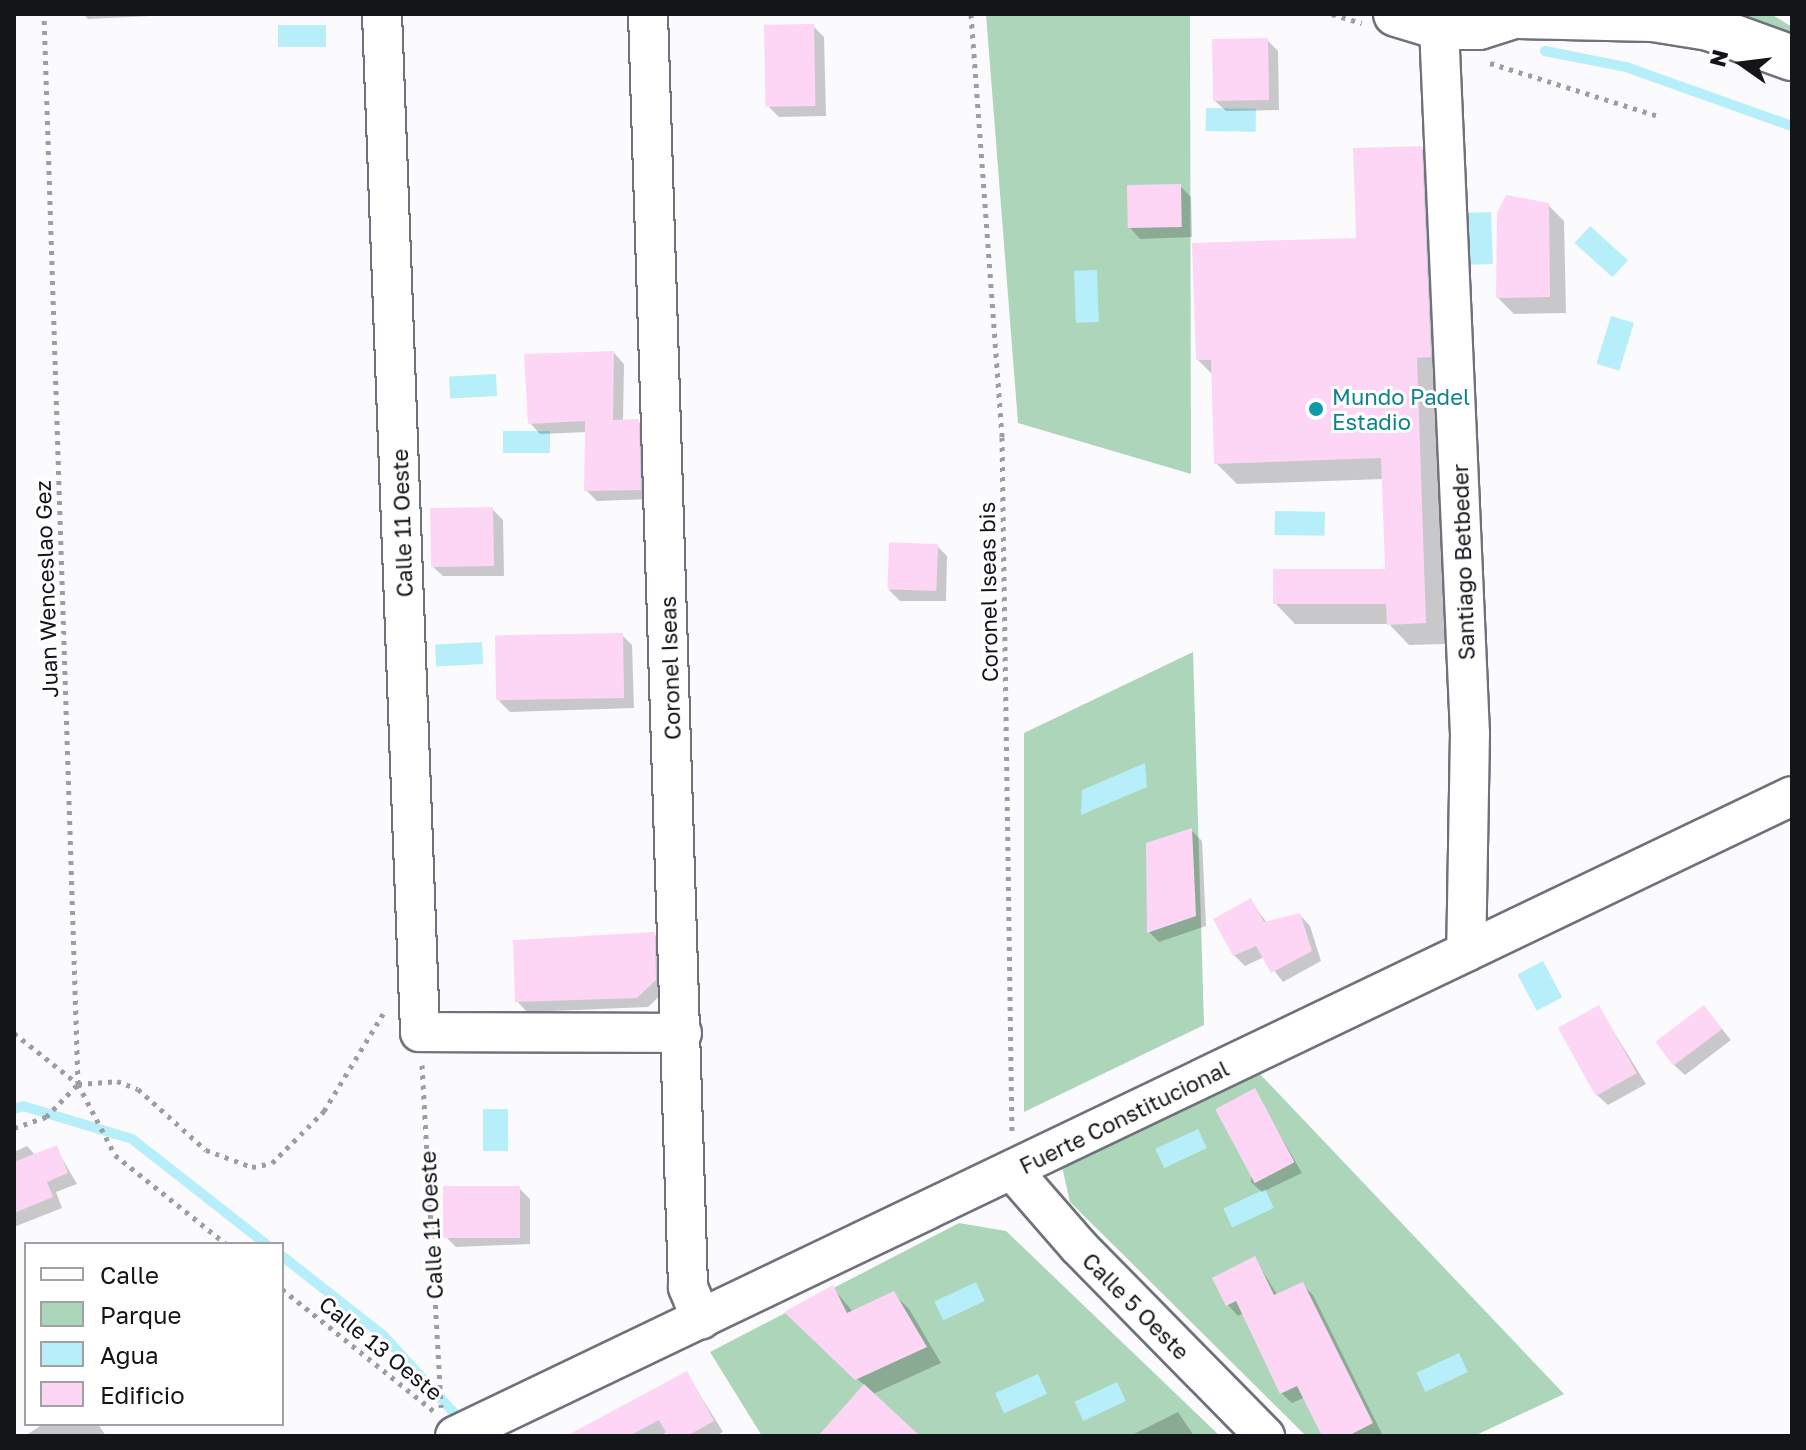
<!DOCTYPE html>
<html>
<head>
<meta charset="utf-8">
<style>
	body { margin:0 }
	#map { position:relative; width:1806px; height:1450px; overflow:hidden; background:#fbfbfe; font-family:"Golos Text",sans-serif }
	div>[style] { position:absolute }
	.green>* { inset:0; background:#add5ba }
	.water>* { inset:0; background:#b6effa; transform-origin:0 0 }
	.shadow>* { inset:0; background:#0003 }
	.stream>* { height:10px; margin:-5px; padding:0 5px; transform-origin:5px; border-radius:5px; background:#b6effa }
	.building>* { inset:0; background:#fdd6f6; transform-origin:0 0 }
	.path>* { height:5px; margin-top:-2.5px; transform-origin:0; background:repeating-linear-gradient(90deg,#9e9ea2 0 4px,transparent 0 10px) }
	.roads { filter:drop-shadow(2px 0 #6f717b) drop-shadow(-2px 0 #6f717b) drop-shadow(0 2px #6f717b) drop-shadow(0 -2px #6f717b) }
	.street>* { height:38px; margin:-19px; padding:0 19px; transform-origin:19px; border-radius:19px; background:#fff }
	.primary>* { height:44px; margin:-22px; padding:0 22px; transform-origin:22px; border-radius:22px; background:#fff }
	.dots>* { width:22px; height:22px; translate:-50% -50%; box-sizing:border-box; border:4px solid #fff; border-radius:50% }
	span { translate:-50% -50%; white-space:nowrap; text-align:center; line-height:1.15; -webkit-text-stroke:6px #fff; paint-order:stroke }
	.culture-label { font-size:22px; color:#0d838f }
	.left { translate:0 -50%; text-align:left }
	.street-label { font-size:22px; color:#141519 }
	.frame { position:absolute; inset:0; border:16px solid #141519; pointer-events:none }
	.legend { position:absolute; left:24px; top:1242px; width:260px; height:184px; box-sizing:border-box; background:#fff; border:2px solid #a1a1a3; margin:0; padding:10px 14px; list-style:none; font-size:24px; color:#141519 }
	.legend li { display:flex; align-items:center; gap:16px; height:40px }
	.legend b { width:40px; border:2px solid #a1a1a3 }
	.north { position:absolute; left:1702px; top:24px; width:80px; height:80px; -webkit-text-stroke:6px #fff; paint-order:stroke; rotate:284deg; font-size:22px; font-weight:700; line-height:32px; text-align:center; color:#141519 }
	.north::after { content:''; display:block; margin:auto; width:28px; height:36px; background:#141519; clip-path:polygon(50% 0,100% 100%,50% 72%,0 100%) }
</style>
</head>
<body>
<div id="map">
	<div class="green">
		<div style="clip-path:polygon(986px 14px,1190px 14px,1191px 474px,1018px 423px)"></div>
		<div style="clip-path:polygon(1677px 14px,1771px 14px,1792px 27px,1792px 47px)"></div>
		<div style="clip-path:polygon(1193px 652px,1204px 1025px,1024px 1112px,1024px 733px)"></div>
		<div style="clip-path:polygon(1259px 1073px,1564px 1394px,1474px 1436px,1306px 1436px,1070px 1202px,1062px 1167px)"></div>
		<div style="clip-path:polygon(959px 1223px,1006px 1231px,1220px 1436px,762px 1436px,710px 1352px)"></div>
	</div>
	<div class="water">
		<div style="left:326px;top:25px;width:22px;height:48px;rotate:90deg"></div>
		<div style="left:1206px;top:108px;width:50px;height:23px;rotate:1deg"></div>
		<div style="left:1491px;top:212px;width:52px;height:23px;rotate:88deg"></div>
		<div style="left:1590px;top:226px;width:51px;height:23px;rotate:42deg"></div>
		<div style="left:1097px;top:270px;width:52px;height:23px;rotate:88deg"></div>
		<div style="left:1611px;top:316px;width:24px;height:50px;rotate:17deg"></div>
		<div style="left:496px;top:374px;width:22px;height:47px;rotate:87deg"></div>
		<div style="left:550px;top:431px;width:22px;height:47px;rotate:90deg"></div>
		<div style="left:1275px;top:511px;width:50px;height:24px;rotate:1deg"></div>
		<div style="left:482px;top:642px;width:22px;height:47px;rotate:87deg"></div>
		<div style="clip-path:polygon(1145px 763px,1147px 787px,1081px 815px,1082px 790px)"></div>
		<div style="left:1543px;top:961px;width:41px;height:29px;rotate:62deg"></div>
		<div style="left:483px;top:1109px;width:25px;height:42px"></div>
		<div style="left:1198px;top:1129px;width:21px;height:47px;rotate:65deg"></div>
		<div style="left:1265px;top:1189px;width:21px;height:46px;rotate:65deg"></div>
		<div style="left:976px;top:1282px;width:21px;height:46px;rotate:65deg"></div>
		<div style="left:1459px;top:1353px;width:21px;height:47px;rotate:65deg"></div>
		<div style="left:1038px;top:1374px;width:22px;height:47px;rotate:66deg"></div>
		<div style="left:1117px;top:1382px;width:21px;height:47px;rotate:65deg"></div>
	</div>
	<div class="shadow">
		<div style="clip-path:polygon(83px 14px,172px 14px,172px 15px,88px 19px)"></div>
		<div style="clip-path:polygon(813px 26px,824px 37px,826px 116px,779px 117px,769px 107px)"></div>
		<div style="clip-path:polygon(1267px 40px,1278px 51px,1279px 110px,1226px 111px,1215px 101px)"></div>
		<div style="clip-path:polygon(1421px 148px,1442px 168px,1437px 378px,1446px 644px,1409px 645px,1389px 624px,1295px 624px,1275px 603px,1387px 571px,1384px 479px,1237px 484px,1216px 463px,1214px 376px,1198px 360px,1358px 240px)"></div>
		<div style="clip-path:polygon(1180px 186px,1191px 197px,1192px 237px,1140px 239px,1130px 228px)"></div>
		<div style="clip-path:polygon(1548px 205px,1564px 221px,1566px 313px,1514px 314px,1498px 298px)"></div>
		<div style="clip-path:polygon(614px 353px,624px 364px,623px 422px,638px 421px,648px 431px,651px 499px,597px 501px,586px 490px,587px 432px,540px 434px,530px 423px)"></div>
		<div style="clip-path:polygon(492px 509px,503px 520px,504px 576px,443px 576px,432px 566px)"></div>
		<div style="clip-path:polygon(937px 546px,947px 556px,946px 601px,900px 601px,889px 590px)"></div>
		<div style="clip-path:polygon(622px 635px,632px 645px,634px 708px,510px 712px,499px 701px)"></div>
		<div style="clip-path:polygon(1191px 830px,1202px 841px,1206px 926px,1159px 942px,1149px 932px)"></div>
		<div style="clip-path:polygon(1251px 901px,1267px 923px,1300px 915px,1310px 926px,1321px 961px,1283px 982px,1264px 957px,1245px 966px,1234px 955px)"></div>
		<div style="clip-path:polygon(654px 934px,665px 945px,666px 990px,648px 1007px,527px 1012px,517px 1001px)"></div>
		<div style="clip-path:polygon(1704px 1007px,1731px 1040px,1685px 1075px,1674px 1065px)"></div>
		<div style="clip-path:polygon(1599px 1008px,1646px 1084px,1608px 1105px,1597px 1095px)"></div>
		<div style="clip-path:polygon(1254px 1090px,1302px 1173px,1262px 1192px,1251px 1182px)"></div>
		<div style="clip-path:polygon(27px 1146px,36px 1156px,56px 1148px,77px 1184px,56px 1192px,62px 1208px,14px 1227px,14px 1152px)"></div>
		<div style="clip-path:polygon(519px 1188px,530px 1199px,530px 1244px,456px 1247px,446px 1237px)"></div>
		<div style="clip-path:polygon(1255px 1259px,1278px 1296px,1302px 1284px,1313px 1295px,1382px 1434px,1324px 1436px,1305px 1397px,1292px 1403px,1281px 1393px,1244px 1313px,1238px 1316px,1228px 1305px,1214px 1278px)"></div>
		<div style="clip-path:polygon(832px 1287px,853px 1312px,893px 1293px,909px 1309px,941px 1363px,873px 1394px,917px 1436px,830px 1436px,865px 1386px,803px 1328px)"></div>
		<div style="clip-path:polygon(687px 1374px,723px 1432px,715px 1436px,670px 1436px,668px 1432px,659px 1436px,572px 1436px)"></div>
		<div style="clip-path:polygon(1178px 1412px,1194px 1436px,1130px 1436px)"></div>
		<div style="clip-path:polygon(43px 1424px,98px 1424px,106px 1436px,25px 1436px)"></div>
	</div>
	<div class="stream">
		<div style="left:1545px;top:51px;width:83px;rotate:11.2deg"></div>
		<div style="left:1626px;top:67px;width:176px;rotate:19.6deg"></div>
		<div style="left:14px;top:1109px;width:9px;rotate:-18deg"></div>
		<div style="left:23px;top:1106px;width:114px;rotate:16.8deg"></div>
		<div style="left:132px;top:1139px;width:170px;rotate:38.1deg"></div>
		<div style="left:282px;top:1256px;width:130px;rotate:38.1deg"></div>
		<div style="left:384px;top:1336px;width:120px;rotate:47.7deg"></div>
	</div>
	<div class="building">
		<div style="left:814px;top:24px;width:82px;height:50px;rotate:89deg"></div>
		<div style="left:1268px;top:38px;width:62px;height:56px;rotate:89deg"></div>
		<div style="clip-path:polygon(1422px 146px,1431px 357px,1417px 358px,1426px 623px,1387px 625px,1386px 604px,1273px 604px,1273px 569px,1385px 569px,1381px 458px,1214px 464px,1211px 360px,1196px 360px,1192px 243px,1356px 238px,1353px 148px)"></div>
		<div style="left:1181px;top:184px;width:43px;height:54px;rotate:89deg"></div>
		<div style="clip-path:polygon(1506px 195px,1549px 203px,1550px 297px,1496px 298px,1497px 213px)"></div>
		<div style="clip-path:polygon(614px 351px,613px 420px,639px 419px,641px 490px,584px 491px,585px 421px,528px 424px,524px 354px)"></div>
		<div style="left:493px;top:507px;width:59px;height:63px;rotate:89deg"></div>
		<div style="left:938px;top:544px;width:47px;height:49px;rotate:92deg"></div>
		<div style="left:623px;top:633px;width:65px;height:128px;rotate:89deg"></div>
		<div style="clip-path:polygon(1192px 828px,1196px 916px,1147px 933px,1146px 843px)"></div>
		<div style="clip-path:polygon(1251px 898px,1264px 922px,1300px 913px,1312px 951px,1271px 973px,1256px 946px,1233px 956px,1213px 919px)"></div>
		<div style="clip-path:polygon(655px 932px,656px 980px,637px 998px,515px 1002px,513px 940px)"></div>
		<div style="left:1599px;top:1005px;width:78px;height:47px;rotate:61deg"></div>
		<div style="left:1704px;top:1005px;width:30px;height:61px;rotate:53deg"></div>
		<div style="left:1255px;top:1088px;width:84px;height:45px;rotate:62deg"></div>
		<div style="clip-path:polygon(57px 1145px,68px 1173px,47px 1182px,53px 1197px,14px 1213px,14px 1162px)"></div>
		<div style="left:443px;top:1186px;width:77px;height:52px"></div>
		<div style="clip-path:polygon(1255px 1256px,1274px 1295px,1303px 1282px,1373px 1423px,1348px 1436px,1322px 1436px,1297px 1386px,1280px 1394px,1236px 1301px,1226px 1306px,1212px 1278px)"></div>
		<div style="clip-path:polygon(833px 1285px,847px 1313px,894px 1291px,927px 1347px,855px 1380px,784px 1312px)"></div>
		<div style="clip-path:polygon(687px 1371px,714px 1421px,687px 1436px,668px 1436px,659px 1420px,629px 1436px,566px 1436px)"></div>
		<div style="clip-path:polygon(864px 1384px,920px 1436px,818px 1436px)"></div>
	</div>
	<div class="path">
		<div style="left:971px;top:14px;width:424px;rotate:85.8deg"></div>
		<div style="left:1002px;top:437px;width:696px;rotate:89.18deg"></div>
		<div style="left:1332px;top:14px;width:31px;rotate:17deg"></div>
		<div style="left:1490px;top:63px;width:179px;rotate:17.5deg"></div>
		<div style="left:14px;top:1033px;width:82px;rotate:38.6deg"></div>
		<div style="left:78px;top:1084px;width:80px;rotate:62.5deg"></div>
		<div style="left:115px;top:1155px;width:142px;rotate:38.7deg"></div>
		<div style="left:422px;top:1065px;width:343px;rotate:86.8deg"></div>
		<div style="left:78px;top:1084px;width:39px;rotate:-4deg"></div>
		<div style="left:117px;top:1081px;width:22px;rotate:21deg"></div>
		<div style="left:138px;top:1089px;width:91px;rotate:41.9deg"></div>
		<div style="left:206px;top:1150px;width:49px;rotate:20.3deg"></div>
		<div style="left:252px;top:1167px;width:20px;rotate:-11deg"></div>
		<div style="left:272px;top:1163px;width:74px;rotate:-45deg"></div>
		<div style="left:324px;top:1111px;width:114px;rotate:-58.7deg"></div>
		<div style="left:14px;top:1128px;width:34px;rotate:-19deg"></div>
		<div style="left:46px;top:1117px;width:46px;rotate:-45.9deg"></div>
		<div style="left:78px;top:1084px;width:1071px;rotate:-91.82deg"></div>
		<div style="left:282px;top:1289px;width:195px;rotate:38.8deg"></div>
	</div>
	<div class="roads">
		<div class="street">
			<div style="left:382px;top:14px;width:1019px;rotate:87.86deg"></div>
			<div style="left:420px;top:1032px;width:262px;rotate:0.2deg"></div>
			<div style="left:648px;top:14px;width:1274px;rotate:88.2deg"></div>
			<div style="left:688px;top:1287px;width:35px;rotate:68deg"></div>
			<div style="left:1439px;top:27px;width:707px;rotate:87.49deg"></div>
			<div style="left:1470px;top:733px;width:219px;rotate:91deg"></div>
			<div style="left:1012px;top:1170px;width:101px;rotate:49deg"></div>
			<div style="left:1078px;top:1246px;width:267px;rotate:45.5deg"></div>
			<div style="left:455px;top:1436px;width:1482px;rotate:-25.58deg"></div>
		</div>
		<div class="primary">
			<div style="left:1396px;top:14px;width:45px;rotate:16.8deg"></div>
			<div style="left:1439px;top:27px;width:40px"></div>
			<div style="left:1479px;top:27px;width:43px;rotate:-17.6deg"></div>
			<div style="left:1518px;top:16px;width:135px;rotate:1.3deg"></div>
			<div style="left:1653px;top:19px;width:57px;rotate:9.1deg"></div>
			<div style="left:1709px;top:28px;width:88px;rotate:19.9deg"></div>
		</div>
	</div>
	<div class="dots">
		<div style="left:1316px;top:409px;background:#0f9aa8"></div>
	</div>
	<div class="culture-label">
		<span class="left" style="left:1332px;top:409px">Mundo Padel<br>Estadio</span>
	</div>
	<div class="street-label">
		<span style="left:402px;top:523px;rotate:-92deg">Calle 11 Oeste</span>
		<span style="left:1463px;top:562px;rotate:-92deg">Santiago Betbeder</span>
		<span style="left:46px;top:589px;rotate:-92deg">Juan Wenceslao Gez</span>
		<span style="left:988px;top:592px;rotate:-91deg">Coronel Iseas bis</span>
		<span style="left:670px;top:668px;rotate:-92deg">Coronel Iseas</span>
		<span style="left:1124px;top:1117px;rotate:-26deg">Fuerte Constitucional</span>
		<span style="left:431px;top:1225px;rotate:-93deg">Calle 11 Oeste</span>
		<span style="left:1136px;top:1306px;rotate:45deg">Calle 5 Oeste</span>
		<span style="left:381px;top:1348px;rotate:39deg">Calle 13 Oeste</span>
	</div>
	<div class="frame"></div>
	<ul class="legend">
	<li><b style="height:10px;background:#fff"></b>Calle</li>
	<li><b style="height:22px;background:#add5ba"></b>Parque</li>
	<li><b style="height:22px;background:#b6effa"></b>Agua</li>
	<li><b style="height:22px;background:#fdd6f6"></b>Edificio</li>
	</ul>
	<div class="north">N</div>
</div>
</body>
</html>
